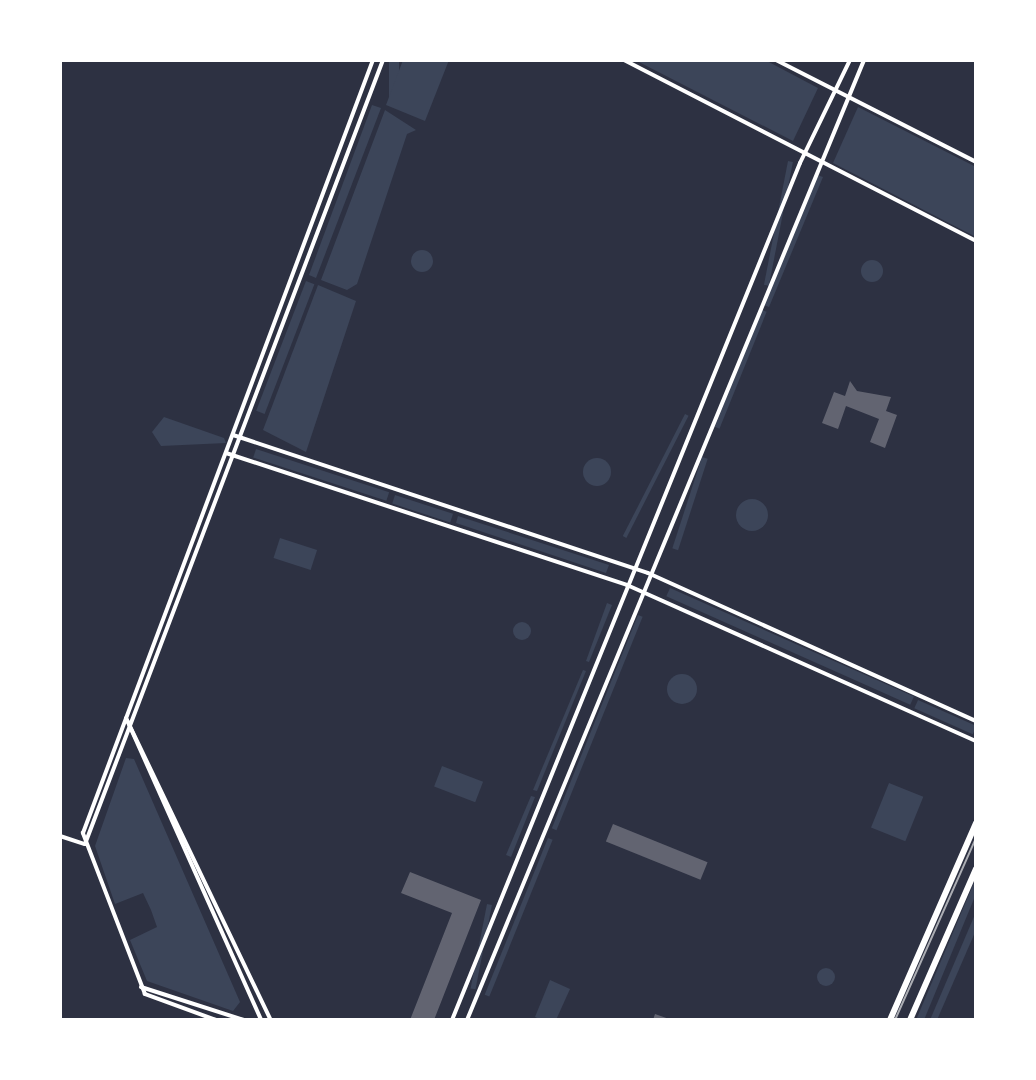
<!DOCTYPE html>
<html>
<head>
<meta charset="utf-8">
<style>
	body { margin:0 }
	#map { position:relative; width:1036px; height:1080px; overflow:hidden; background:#2d3142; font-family:Helvetica,sans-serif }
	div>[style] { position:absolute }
	.green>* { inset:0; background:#3c4559; transform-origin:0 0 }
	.round { border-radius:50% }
	.building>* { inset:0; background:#626471; transform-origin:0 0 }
	.minor>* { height:4px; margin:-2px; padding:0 2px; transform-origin:2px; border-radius:2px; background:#fff }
	.secondary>* { height:6px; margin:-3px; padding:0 3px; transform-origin:3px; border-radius:3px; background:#fff }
	.tram>* { height:2px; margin:-1px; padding:0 1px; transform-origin:1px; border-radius:1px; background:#abadb3 }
	span { translate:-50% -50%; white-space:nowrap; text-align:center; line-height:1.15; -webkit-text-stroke:7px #fff; paint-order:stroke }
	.frame { position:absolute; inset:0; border:62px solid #fff; pointer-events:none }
</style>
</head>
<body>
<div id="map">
	<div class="green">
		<div style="left:389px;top:60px;width:10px;height:43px"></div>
		<div style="clip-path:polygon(403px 60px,449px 60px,425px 121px,386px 105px)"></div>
		<div style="clip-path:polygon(635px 60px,765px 60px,818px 88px,793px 141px)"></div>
		<div style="clip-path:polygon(372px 105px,381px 108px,316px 278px,309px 275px)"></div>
		<div style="clip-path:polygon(858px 107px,976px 167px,976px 237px,833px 163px)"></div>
		<div style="clip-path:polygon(385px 110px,416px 130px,407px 134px,357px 284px,347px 290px,321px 280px)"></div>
		<div style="left:788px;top:161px;width:5px;height:126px;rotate:11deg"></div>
		<div style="clip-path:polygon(817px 175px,823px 177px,769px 307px,764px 305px)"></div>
		<div class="round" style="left:411px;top:250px;width:22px;height:22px"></div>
		<div class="round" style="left:861px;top:260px;width:22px;height:22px"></div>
		<div style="left:306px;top:281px;width:9px;height:139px;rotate:21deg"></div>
		<div style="clip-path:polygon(318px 285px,356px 301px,306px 452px,263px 430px)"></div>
		<div style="left:762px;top:310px;width:5px;height:126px;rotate:22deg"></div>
		<div style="left:685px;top:414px;width:4px;height:137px;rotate:27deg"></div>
		<div style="clip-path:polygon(164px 417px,224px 438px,226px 443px,161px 446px,152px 432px)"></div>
		<div style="left:256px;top:449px;width:140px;height:9px;rotate:18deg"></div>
		<div style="left:702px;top:457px;width:6px;height:96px;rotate:18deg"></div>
		<div class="round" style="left:583px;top:458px;width:28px;height:28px"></div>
		<div style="left:395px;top:495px;width:61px;height:9px;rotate:18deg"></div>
		<div class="round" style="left:736px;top:499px;width:32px;height:32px"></div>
		<div style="clip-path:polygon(458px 516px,609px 565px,606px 573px,456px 523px)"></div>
		<div style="left:280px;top:538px;width:39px;height:21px;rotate:18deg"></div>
		<div style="left:670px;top:588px;width:267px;height:9px;rotate:24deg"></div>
		<div style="clip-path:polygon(607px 603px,612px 605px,589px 662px,586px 661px)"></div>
		<div style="left:638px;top:615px;width:5px;height:230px;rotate:22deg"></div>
		<div class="round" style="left:513px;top:622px;width:18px;height:18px"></div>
		<div style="clip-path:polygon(583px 670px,586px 671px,537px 791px,533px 790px)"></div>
		<div class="round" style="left:667px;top:674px;width:30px;height:30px"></div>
		<div style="left:918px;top:700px;width:64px;height:9px;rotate:24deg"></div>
		<div style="clip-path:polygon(126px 758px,134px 759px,240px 1002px,233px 1011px,147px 981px,130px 940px,157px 927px,151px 910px,143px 893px,115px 904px,95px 846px)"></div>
		<div style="left:442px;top:766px;width:44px;height:22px;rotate:21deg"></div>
		<div style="left:889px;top:783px;width:37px;height:48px;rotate:22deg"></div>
		<div style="clip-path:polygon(531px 796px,535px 797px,511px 857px,506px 855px)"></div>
		<div style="left:548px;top:838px;width:5px;height:169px;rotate:22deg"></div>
		<div style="clip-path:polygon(976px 878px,976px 894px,924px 1020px,916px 1020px)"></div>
		<div style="left:487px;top:904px;width:5px;height:86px;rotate:11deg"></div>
		<div style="clip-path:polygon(976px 912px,976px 930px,937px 1020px,930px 1020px)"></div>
		<div class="round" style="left:817px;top:968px;width:18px;height:18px"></div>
		<div style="clip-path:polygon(550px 980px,570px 989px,556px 1020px,542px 1020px,535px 1017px)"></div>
	</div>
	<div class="building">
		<div style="clip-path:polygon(850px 381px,857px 391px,891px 397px,886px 411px,897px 415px,885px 448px,870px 442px,879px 419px,846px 406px,838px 429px,822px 423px,834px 392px,845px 396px)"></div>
		<div style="left:613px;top:824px;width:102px;height:19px;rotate:22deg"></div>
		<div style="clip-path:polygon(410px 872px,481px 900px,434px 1020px,410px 1020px,452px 913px,401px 893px)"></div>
		<div style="clip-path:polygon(655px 1014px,672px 1020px,653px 1020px)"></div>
	</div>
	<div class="minor">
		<div style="left:624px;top:60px;width:396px;rotate:27.2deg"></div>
		<div style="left:776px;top:60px;width:225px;rotate:27deg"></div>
		<div style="left:233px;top:435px;width:437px;rotate:18.4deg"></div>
		<div style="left:648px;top:573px;width:360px;rotate:24.3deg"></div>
		<div style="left:226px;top:453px;width:422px;rotate:18.2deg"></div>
		<div style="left:627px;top:585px;width:382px;rotate:24.1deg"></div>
		<div style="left:126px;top:718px;width:335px;rotate:64.4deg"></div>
		<div style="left:127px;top:720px;width:329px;rotate:65.9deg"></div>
		<div style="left:60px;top:836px;width:26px;rotate:18deg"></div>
		<div style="left:85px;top:844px;width:839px;rotate:-69.19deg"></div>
		<div style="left:141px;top:987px;width:108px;rotate:17.8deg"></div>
		<div style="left:216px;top:1020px;width:76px;rotate:-159.9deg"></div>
		<div style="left:145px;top:994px;width:173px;rotate:-111.1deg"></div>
		<div style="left:83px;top:833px;width:826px;rotate:-69.44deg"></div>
		<div style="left:452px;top:1020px;width:925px;rotate:-67.9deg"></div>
		<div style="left:800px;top:163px;width:114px;rotate:-64.1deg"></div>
		<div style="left:467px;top:1020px;width:1039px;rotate:-67.53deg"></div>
	</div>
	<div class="secondary">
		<div style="left:890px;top:1020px;width:215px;rotate:-66.4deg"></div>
		<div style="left:910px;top:1020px;width:165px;rotate:-66.4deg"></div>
	</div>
	<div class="tram">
		<div style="left:895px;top:1020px;width:199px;rotate:-66deg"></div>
	</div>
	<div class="frame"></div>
</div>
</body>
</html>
